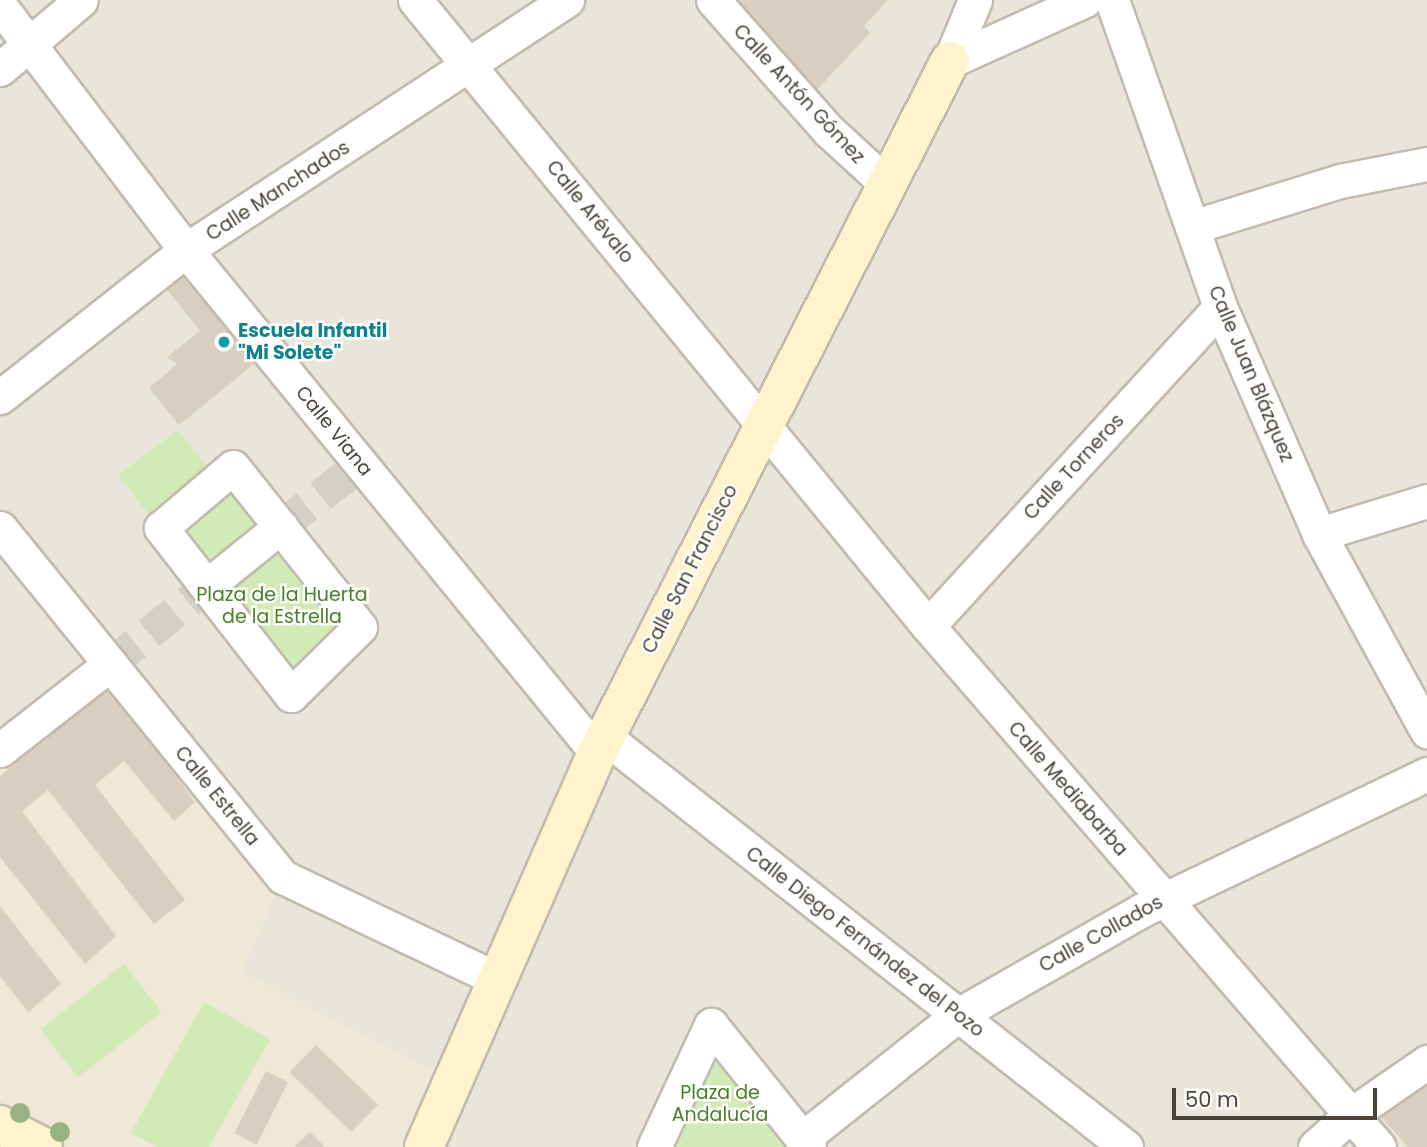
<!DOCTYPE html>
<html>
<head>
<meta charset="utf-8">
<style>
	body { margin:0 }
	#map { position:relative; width:1427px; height:1147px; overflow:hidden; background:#f6f3ec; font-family:Poppins,sans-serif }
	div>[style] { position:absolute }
	.residential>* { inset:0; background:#eae5da }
	.education>* { inset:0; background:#efe8d6 }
	.green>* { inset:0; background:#d2eab5; transform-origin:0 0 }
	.building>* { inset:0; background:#d8cfc1; transform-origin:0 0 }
	.street-tunnel>* { height:33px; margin-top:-16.5px; transform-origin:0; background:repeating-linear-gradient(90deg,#d4d0c8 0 33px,transparent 0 50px) }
	.roads { filter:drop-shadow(2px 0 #c2bbae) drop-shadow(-2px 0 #c2bbae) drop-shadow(0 2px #c2bbae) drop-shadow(0 -2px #c2bbae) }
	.street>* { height:33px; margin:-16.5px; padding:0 16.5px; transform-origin:16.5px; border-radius:16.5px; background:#fff }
	.secondary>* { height:38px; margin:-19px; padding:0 19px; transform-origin:19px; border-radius:19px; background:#fff3cd }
	.trees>* { width:20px; height:20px; margin:-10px; border-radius:50%; background:#97b381 }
	.dots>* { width:19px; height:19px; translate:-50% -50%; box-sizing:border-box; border:4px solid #fff; border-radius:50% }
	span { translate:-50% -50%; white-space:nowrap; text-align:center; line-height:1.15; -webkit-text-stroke:5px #fff; paint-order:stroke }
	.street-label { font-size:19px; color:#4b4439 }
	.culture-label { font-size:19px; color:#0d838f; font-weight:700 }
	.left { translate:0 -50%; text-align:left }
	.park-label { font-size:19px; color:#4a7f2a }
	.scale { position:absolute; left:1172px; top:1088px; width:205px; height:32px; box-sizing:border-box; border:4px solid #4b4439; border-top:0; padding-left:9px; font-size:21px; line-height:24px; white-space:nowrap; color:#4b4439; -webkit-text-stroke:5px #fff; paint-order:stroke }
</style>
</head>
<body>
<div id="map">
	<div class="residential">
		<div style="clip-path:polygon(0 0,1427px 0,1427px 1147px,26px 1147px,0 1129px)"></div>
	</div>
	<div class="education">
		<div style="clip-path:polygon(110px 664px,283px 877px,242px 972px,450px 1080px,424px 1147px,43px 1147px,0 1125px,0 750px)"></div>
	</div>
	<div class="green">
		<div style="clip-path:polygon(178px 430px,217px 480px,233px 467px,360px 627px,291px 695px,118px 475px)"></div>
		<div style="left:124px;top:964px;width:61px;height:106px;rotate:52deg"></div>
		<div style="clip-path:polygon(204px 1002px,270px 1039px,209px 1147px,157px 1147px,131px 1133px)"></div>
		<div style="clip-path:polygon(711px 1025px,809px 1147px,654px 1147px)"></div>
	</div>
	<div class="building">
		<div style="clip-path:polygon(727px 0,888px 0,864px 26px,870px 33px,813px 94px)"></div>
		<div style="clip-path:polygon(186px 250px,269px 352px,179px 425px,149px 388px,177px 364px,167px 357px,200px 331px,154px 273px)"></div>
		<div style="clip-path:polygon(109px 686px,195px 802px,174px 821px,124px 761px,95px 785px,185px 900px,154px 924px,48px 790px,22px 811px,116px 936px,85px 964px,0 857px,0 776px)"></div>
		<div style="clip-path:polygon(0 906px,61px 984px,28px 1012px,0 976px)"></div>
		<div style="left:316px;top:1045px;width:86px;height:38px;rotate:44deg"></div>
		<div style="left:266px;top:1071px;width:25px;height:70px;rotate:27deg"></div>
		<div style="clip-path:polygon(1427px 1074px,1427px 1147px,1408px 1147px,1375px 1110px)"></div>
		<div style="clip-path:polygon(310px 1132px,325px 1147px,294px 1147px)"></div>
	</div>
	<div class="street-tunnel">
		<div style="left:281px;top:526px;width:101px;rotate:-37.8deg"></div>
		<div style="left:110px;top:664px;width:124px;rotate:-38.8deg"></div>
	</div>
	<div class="roads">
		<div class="street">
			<div style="left:415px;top:0;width:809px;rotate:50.67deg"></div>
			<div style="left:928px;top:626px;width:689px;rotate:49.12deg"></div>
			<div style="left:713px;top:0;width:175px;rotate:48.5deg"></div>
			<div style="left:829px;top:131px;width:80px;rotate:42.5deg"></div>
			<div style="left:1112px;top:0;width:325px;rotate:70.6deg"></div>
			<div style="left:1220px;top:307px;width:248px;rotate:66.4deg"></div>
			<div style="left:1319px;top:534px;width:225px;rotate:61.3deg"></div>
			<div style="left:0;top:6px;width:307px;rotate:52.7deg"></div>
			<div style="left:186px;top:250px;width:650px;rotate:50.75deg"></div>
			<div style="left:950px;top:61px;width:148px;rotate:-24.3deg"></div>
			<div style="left:950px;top:61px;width:66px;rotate:-67.7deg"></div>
			<div style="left:0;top:69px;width:106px;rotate:-40.4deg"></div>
			<div style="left:1192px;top:227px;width:155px;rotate:-17.3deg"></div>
			<div style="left:1340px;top:181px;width:89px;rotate:-11.1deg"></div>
			<div style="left:0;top:397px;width:237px;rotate:-38.3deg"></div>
			<div style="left:186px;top:250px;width:456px;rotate:-33.3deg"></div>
			<div style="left:233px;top:467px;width:204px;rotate:51.6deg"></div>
			<div style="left:360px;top:627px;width:97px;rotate:135.4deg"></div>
			<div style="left:291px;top:695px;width:212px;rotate:-127.9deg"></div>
			<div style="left:161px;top:528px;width:94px;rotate:-40.3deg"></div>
			<div style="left:0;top:528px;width:449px;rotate:51deg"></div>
			<div style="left:283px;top:877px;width:239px;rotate:25.5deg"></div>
			<div style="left:1319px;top:534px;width:113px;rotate:-17deg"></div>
			<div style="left:207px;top:586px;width:95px;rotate:-39deg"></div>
			<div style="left:928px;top:626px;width:432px;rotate:-47.5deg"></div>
			<div style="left:605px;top:737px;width:663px;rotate:38.2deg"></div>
			<div style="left:0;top:750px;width:140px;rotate:-38deg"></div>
			<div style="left:802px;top:1139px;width:199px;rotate:-38.5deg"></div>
			<div style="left:958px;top:1015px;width:212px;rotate:-29.7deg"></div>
			<div style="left:1142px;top:910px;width:316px;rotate:-25.5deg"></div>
			<div style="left:654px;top:1147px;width:135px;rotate:-65deg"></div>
			<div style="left:711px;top:1025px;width:156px;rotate:51.2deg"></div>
			<div style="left:1315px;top:1147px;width:46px;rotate:-42.4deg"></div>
			<div style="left:1349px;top:1116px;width:95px;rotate:-34.7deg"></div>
		</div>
		<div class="secondary">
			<div style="left:0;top:1125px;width:48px;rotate:27.1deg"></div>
			<div style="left:424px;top:1147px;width:430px;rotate:-66.3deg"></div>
			<div style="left:597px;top:753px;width:777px;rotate:-62.97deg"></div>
		</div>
	</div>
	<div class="trees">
		<div style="left:20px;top:1113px"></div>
		<div style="left:60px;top:1132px"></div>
	</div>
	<div class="dots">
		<div style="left:224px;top:342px;background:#0f9aa8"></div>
	</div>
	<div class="street-label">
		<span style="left:799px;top:94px;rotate:47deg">Calle Antón Gómez</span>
		<span style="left:278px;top:191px;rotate:-33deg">Calle Manchados</span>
		<span style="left:590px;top:212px;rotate:51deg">Calle Arévalo</span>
		<span style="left:1251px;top:374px;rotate:67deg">Calle Juan Blázquez</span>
		<span style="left:334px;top:431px;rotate:51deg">Calle Viana</span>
		<span style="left:1074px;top:467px;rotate:-47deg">Calle Torneros</span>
		<span style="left:690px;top:569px;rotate:-63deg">Calle San Francisco</span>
		<span style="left:1068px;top:789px;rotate:49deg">Calle Mediabarba</span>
		<span style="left:217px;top:796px;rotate:51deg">Calle Estrella</span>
		<span style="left:1101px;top:934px;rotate:-29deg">Calle Collados</span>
		<span style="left:865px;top:942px;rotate:38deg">Calle Diego Fernández del Pozo</span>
	</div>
	<div class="culture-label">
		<span class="left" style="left:238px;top:342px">Escuela Infantil<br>"Mi Solete"</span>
	</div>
	<div class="park-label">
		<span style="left:282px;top:606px">Plaza de la Huerta<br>de la Estrella</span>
		<span style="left:720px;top:1104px">Plaza de<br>Andalucía</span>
	</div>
	<div class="scale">50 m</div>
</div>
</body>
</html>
